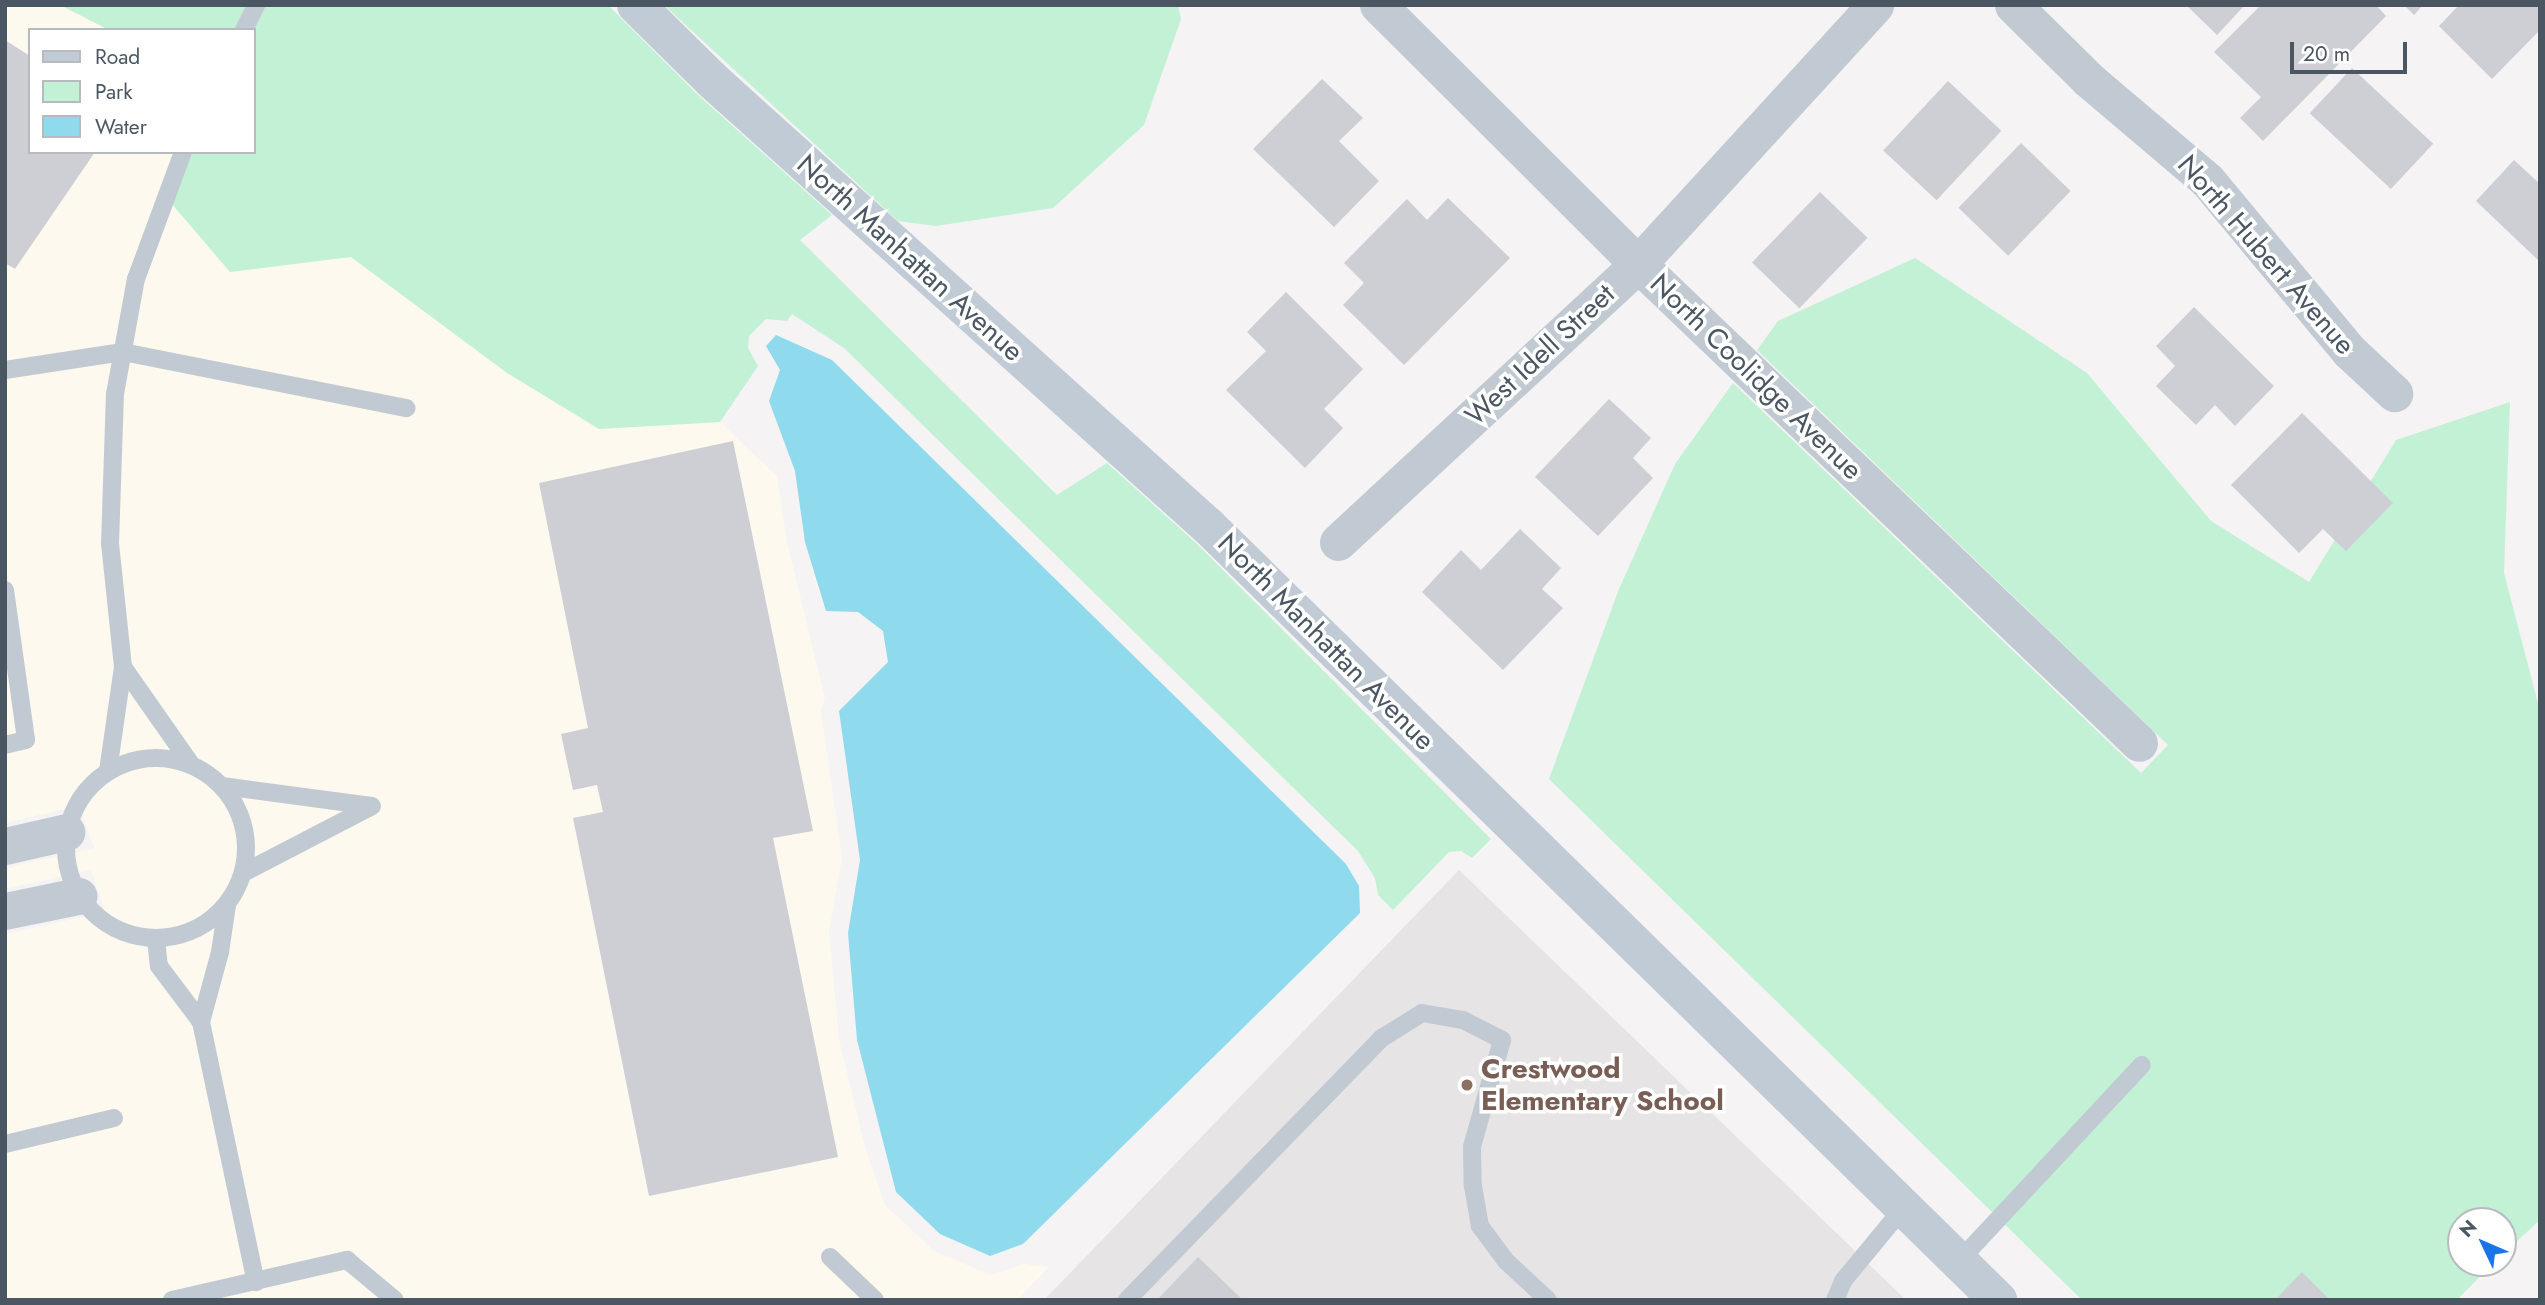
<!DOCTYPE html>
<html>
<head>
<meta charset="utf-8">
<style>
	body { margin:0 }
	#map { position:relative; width:2545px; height:1305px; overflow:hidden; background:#f5f3f3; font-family:Jost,sans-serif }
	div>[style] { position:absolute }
	.commercial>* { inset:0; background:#fdf9ef }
	.education>* { inset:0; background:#e6e4e5 }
	.green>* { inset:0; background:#c3f1d5 }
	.water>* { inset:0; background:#90daee }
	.building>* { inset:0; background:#cdcfd5; transform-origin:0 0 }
	.lane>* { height:18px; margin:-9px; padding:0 9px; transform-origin:9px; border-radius:9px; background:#c1cad2 }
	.lane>.ring { margin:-9px; padding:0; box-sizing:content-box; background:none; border:18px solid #c1cad2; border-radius:50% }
	.street>* { height:37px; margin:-18.5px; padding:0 18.5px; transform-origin:18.5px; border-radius:18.5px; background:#c1cad2 }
	.secondary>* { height:38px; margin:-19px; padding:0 19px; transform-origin:19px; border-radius:19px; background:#c1cbd6 }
	.dots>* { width:19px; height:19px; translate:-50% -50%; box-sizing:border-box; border:4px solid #fff; border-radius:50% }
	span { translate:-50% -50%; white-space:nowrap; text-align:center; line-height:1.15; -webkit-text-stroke:7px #fff; paint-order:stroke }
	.street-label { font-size:28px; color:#4a5661 }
	.education-label { font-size:28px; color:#785e54; font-weight:700 }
	.left { translate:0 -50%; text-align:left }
	.frame { position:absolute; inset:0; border:7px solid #4a5661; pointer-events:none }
	.legend { position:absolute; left:28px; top:28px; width:228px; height:126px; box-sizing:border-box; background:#fff; border:2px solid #b7bbc0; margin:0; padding:9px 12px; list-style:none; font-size:21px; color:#4a5661 }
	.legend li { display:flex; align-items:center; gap:14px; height:35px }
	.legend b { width:35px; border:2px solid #b7bbc0 }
	.north { position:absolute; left:2447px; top:1207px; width:70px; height:70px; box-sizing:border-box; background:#fff; border:2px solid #b7bbc0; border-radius:50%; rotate:314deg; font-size:19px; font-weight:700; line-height:28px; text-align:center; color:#4a5661 }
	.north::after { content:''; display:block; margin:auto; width:24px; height:32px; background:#1a73e8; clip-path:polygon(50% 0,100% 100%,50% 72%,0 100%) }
	.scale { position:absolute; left:2290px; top:42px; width:117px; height:32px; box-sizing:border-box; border:4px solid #4a5661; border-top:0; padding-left:9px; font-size:21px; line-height:24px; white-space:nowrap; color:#4a5661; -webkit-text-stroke:5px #fff; paint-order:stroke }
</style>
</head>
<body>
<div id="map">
	<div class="commercial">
		<div style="clip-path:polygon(5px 5px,139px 5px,169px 30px,30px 30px,30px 152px,179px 152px,230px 272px,351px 257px,507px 373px,599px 429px,720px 422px,777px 476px,787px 542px,825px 698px,821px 711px,842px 858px,829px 932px,839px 1039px,866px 1150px,885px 1205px,934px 1251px,991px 1275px,1024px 1264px,1049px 1267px,1017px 1300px,5px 1300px,5px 934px,105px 912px,91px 870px,5px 889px,5px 868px,94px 848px,79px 806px,5px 823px)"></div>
	</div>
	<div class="education">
		<div style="clip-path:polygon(1459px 870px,1906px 1300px,1044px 1300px)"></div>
	</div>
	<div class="green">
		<div style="clip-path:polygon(60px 5px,608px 5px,698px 95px,832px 215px,800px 240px,1057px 495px,1107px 463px,1195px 542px,1491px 839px,1472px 858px,1461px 851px,1449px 852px,1393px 910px,1378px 895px,1375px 878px,1358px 851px,844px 348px,792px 314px,787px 321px,766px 319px,749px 336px,748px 348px,758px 366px,720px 422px,599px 429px,507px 373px,351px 257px,230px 272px,165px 196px,179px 152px,254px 152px,254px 30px,109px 30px)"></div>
		<div style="clip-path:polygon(664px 5px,1178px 5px,1181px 19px,1144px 125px,1053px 208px,936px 226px,898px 221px)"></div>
		<div style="clip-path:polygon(1915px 258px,2087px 373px,2211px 521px,2309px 582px,2396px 440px,2510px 402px,2504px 573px,2540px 711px,2540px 1220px,2503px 1254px,2503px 1221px,2461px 1221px,2461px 1263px,2493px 1263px,2457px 1300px,2082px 1300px,1549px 779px,1619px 589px,1675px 464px,1733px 383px,2141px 773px,2168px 745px,1757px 350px,1778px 321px)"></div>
	</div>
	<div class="water">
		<div style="clip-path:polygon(776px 335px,832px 360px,1346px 864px,1359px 886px,1360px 913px,1023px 1244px,990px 1256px,940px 1234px,896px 1192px,857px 1040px,848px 933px,860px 860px,839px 711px,888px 662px,883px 631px,858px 612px,826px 611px,805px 542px,795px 471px,769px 401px,780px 370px,766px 346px)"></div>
	</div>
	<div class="building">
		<div style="clip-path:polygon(2186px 5px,2245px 5px,2217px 35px)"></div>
		<div style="clip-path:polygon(2261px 5px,2376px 5px,2386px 16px,2263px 141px,2240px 118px,2261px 97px,2214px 52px)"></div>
		<div style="clip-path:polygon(2404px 5px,2423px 5px,2414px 15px)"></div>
		<div style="clip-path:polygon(2459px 5px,2540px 5px,2540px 30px,2492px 79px,2439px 26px)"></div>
		<div style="clip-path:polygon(5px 40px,30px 56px,30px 152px,95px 152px,15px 269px,5px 263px)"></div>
		<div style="left:2352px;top:68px;width:111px;height:62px;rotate:43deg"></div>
		<div style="clip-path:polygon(1322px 79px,1363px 118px,1339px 141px,1379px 181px,1334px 227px,1253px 149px)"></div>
		<div style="left:1948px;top:81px;width:73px;height:95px;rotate:43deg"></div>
		<div style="left:2021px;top:143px;width:69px;height:90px;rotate:44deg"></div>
		<div style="clip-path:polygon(2514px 160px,2540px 184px,2540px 262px,2476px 201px)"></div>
		<div style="left:1820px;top:192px;width:66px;height:98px;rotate:44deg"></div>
		<div style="clip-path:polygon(1448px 198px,1510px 258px,1404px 365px,1343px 305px,1364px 283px,1344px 263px,1407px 199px,1427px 220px)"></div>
		<div style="clip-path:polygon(1286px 292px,1363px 369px,1324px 409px,1343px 428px,1305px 468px,1226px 390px,1266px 351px,1247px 332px)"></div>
		<div style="clip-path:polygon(2194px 307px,2274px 386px,2235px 426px,2215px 405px,2196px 425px,2156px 386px,2175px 366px,2156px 346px)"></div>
		<div style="clip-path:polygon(1609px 399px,1651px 438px,1633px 458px,1653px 478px,1598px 536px,1535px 477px)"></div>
		<div style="clip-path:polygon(2302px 413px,2393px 503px,2346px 551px,2323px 529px,2299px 553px,2231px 485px)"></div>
		<div style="clip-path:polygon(733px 441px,813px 831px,773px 838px,838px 1157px,649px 1196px,573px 818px,603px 812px,597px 785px,573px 790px,561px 734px,588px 728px,539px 483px)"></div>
		<div style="clip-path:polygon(1520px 529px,1561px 568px,1542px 589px,1563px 608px,1503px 670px,1422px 592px,1461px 550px,1481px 570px)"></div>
		<div style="clip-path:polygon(1198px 1257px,1243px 1300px,1157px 1300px)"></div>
		<div style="clip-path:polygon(2302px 1272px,2330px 1300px,2275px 1300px)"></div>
	</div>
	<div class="lane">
		<div style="left:244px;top:30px;width:28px;rotate:-64deg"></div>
		<div style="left:5px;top:370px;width:119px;rotate:-8.7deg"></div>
		<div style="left:123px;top:352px;width:289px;rotate:11.2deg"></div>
		<div style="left:5px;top:590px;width:151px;rotate:82deg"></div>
		<div style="left:26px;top:740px;width:22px;rotate:167deg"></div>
		<div style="left:123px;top:667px;width:118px;rotate:55deg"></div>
		<div class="ring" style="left:66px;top:758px;width:162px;height:162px"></div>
		<div style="left:108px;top:771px;width:105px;rotate:-81.8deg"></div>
		<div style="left:123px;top:667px;width:124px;rotate:-96deg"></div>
		<div style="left:110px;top:544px;width:150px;rotate:-88.1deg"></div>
		<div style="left:115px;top:394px;width:117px;rotate:-79.7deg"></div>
		<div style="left:136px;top:279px;width:135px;rotate:-69.7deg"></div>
		<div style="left:222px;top:786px;width:151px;rotate:7.6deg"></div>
		<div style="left:243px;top:873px;width:145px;rotate:-27.4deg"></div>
		<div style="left:156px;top:939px;width:27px;rotate:84deg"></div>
		<div style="left:159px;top:966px;width:70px;rotate:53.1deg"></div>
		<div style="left:201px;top:1022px;width:266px;rotate:78.1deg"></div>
		<div style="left:201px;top:1022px;width:73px;rotate:-74.8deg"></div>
		<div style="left:220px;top:952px;width:48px;rotate:-81.5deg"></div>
		<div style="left:5px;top:1144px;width:112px;rotate:-13.4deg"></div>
		<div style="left:830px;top:1257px;width:62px;rotate:43.7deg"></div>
		<div style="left:1959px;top:1261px;width:268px;rotate:-47deg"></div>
		<div style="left:172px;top:1300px;width:180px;rotate:-12.9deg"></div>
		<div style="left:347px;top:1260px;width:62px;rotate:39.8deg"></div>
		<div style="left:1127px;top:1300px;width:366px;rotate:-45.8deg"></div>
		<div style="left:1382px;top:1038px;width:47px;rotate:-32deg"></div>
		<div style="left:1422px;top:1013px;width:42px;rotate:9.7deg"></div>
		<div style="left:1463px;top:1020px;width:44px;rotate:27.1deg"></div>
		<div style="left:1502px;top:1040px;width:111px;rotate:105.7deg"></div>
		<div style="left:1472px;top:1147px;width:39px;rotate:89deg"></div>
		<div style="left:1473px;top:1186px;width:41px;rotate:80.1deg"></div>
		<div style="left:1480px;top:1226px;width:44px;rotate:53.4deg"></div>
		<div style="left:1506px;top:1261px;width:57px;rotate:42.9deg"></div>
		<div style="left:1835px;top:1300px;width:21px;rotate:-67deg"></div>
		<div style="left:1843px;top:1281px;width:96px;rotate:-50.5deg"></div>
	</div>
	<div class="street">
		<div style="left:1378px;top:5px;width:367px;rotate:44.9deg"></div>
		<div style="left:1638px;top:264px;width:693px;rotate:43.71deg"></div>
		<div style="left:2013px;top:5px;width:107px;rotate:44.6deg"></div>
		<div style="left:2089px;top:80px;width:155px;rotate:40.3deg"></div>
		<div style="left:2207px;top:180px;width:222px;rotate:50.3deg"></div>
		<div style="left:2349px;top:351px;width:62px;rotate:43deg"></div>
		<div style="left:1338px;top:542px;width:409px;rotate:-42.8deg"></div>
		<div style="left:1638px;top:264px;width:351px;rotate:-47.5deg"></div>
		<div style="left:5px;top:846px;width:63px;rotate:-12.9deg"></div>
		<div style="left:5px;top:911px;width:75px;rotate:-11.6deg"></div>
	</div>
	<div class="secondary">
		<div style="left:636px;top:5px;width:107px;rotate:44.6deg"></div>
		<div style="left:712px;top:80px;width:668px;rotate:41.97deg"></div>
		<div style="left:1209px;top:527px;width:1105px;rotate:44.41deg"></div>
	</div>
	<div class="dots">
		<div style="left:1467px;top:1085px;background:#8d6e63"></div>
	</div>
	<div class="street-label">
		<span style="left:2266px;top:255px;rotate:49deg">North Hubert Avenue</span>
		<span style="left:910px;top:258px;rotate:42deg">North Manhattan Avenue</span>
		<span style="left:1540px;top:355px;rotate:-43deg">West Idell Street</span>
		<span style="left:1756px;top:377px;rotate:44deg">North Coolidge Avenue</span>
		<span style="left:1326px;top:642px;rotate:45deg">North Manhattan Avenue</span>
	</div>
	<div class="education-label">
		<span class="left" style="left:1481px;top:1085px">Crestwood<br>Elementary School</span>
	</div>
	<div class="frame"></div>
	<ul class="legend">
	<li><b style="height:9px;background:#c1cbd6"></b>Road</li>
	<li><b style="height:19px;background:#c3f1d5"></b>Park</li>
	<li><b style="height:19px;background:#90daee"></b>Water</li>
	</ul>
	<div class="north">N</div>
	<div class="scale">20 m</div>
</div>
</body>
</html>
